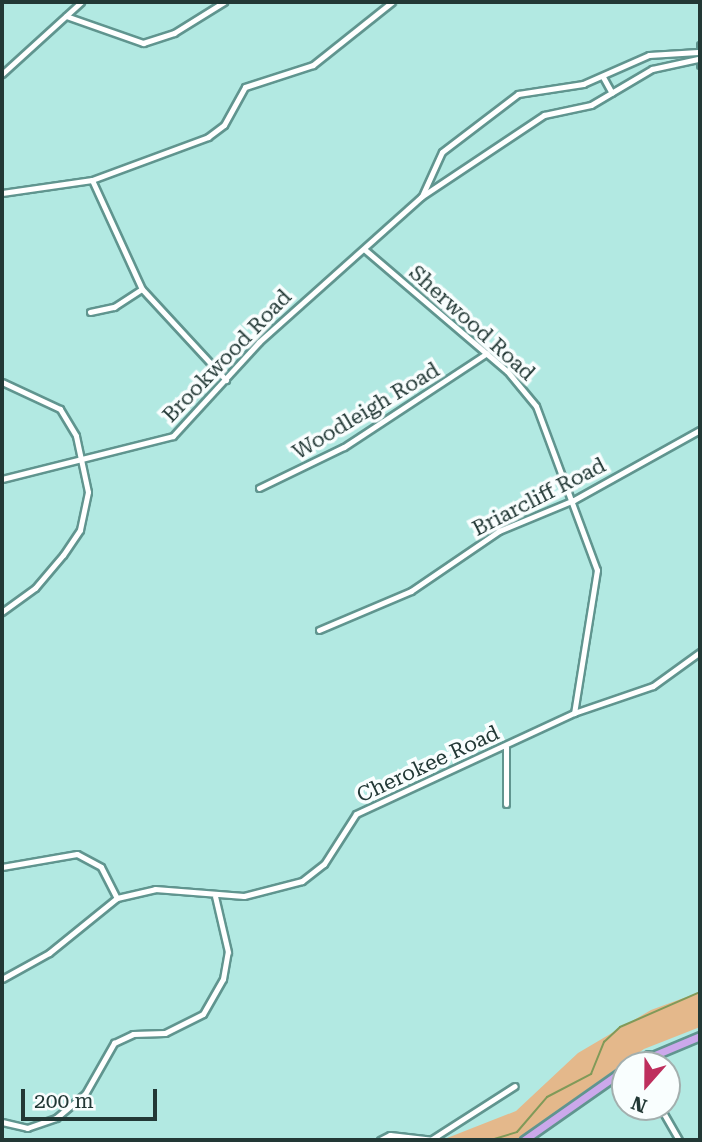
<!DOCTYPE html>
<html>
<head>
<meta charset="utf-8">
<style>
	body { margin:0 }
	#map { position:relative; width:702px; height:1142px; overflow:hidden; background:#b2e9e2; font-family:"Roboto Serif",serif }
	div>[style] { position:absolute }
	.green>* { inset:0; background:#e4b88b }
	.stream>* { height:2px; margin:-1px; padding:0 1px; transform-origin:1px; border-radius:1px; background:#809a59 }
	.roads { filter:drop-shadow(2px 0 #60958f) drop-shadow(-2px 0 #60958f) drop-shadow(0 2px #60958f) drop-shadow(0 -2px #60958f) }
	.minor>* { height:5px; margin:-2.5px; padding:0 2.5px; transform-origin:2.5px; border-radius:2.5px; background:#fff }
	.major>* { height:7px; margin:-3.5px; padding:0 3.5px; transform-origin:3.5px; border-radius:3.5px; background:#cba8eb }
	span { translate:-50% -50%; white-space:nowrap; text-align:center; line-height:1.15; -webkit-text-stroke:7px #f9fefe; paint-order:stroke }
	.street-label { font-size:21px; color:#223835 }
	.frame { position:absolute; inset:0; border:4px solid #223835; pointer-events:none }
	.north { position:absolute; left:611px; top:1051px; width:70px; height:70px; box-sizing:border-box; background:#f9fefe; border:2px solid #a3afae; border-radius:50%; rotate:201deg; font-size:19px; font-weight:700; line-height:28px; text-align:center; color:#223835 }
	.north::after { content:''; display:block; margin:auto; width:24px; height:32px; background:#be2f5d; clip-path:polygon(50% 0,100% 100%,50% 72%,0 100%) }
	.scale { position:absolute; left:21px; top:1089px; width:136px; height:32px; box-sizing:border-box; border:4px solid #223835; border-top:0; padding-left:9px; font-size:21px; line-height:24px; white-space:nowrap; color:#223835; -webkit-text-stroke:5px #f9fefe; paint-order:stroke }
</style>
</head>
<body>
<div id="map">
	<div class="green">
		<div style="clip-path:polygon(700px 992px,700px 1027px,644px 1049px,516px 1140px,442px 1140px,516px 1111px,578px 1053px,651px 1010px)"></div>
	</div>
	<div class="stream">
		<div style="left:491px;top:1140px;width:27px;rotate:-17deg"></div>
		<div style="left:517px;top:1132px;width:46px;rotate:-49.4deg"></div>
		<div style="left:547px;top:1097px;width:50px;rotate:-27.6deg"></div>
		<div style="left:591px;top:1074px;width:35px;rotate:-68deg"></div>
		<div style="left:604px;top:1042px;width:22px;rotate:-43deg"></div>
		<div style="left:620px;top:1027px;width:87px;rotate:-23.6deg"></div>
	</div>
	<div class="roads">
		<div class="minor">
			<div style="left:66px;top:16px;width:82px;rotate:19.3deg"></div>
			<div style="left:143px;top:43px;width:33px;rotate:-18deg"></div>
			<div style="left:174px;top:33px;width:59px;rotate:-31.8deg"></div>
			<div style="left:700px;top:45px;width:20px;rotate:90deg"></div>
			<div style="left:2px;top:74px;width:107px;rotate:-42.3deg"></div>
			<div style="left:603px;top:77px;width:18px;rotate:61deg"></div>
			<div style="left:92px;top:180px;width:120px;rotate:65.4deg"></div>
			<div style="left:142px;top:289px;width:124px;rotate:47.3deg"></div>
			<div style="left:2px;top:193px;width:91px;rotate:-8.2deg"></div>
			<div style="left:92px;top:180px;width:124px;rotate:-20.3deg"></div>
			<div style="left:208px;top:137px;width:20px;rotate:-37deg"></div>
			<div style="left:224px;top:125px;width:43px;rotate:-61.1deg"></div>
			<div style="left:245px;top:87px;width:71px;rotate:-17.9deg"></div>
			<div style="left:313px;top:65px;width:101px;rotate:-38.6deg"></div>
			<div style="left:422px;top:196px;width:48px;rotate:-65.6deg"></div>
			<div style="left:442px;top:152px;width:96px;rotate:-37.3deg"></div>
			<div style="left:518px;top:94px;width:66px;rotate:-8.7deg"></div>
			<div style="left:583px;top:84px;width:72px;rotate:-23.7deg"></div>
			<div style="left:649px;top:55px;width:49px;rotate:-3.5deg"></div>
			<div style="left:364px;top:249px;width:188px;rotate:40.5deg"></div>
			<div style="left:507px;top:371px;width:45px;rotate:50.4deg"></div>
			<div style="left:536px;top:406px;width:175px;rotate:69.6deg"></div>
			<div style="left:597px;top:570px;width:145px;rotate:99.1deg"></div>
			<div style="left:90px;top:312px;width:25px;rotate:-12deg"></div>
			<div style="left:114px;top:307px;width:33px;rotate:-33deg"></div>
			<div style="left:2px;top:382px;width:64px;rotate:25deg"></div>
			<div style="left:60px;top:409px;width:31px;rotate:59deg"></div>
			<div style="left:76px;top:436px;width:57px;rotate:77.9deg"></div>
			<div style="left:88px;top:492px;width:39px;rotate:102deg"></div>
			<div style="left:80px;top:530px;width:30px;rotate:124deg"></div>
			<div style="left:63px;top:555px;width:43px;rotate:130.3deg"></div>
			<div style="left:35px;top:588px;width:41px;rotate:144deg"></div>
			<div style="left:2px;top:479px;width:176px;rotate:-14.1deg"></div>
			<div style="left:173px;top:436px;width:127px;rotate:-47.5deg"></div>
			<div style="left:259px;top:342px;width:217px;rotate:-41.8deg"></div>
			<div style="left:421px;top:197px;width:148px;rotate:-33.7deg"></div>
			<div style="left:544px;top:115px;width:48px;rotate:-12deg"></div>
			<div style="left:591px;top:105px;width:71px;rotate:-30.5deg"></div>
			<div style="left:652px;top:69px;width:47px;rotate:-12.3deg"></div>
			<div style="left:259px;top:488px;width:94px;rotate:-25.8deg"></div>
			<div style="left:344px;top:447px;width:171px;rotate:-33.3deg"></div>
			<div style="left:319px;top:630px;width:100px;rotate:-23deg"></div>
			<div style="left:411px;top:591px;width:107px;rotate:-34.3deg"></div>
			<div style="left:499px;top:531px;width:81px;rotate:-22.5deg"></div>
			<div style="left:574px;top:500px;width:144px;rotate:-29.1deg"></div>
			<div style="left:506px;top:804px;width:57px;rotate:-90deg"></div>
			<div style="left:2px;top:867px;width:76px;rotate:-9.8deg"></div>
			<div style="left:77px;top:854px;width:27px;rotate:28deg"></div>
			<div style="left:101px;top:867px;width:35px;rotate:63deg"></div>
			<div style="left:2px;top:979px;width:54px;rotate:-29deg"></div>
			<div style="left:49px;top:953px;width:87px;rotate:-39deg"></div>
			<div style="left:117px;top:898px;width:39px;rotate:-13deg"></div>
			<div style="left:155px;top:889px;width:89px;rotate:4.5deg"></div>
			<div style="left:244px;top:896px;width:60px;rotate:-14.5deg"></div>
			<div style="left:302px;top:881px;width:28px;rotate:-38deg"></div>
			<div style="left:324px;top:864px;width:59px;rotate:-57.4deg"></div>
			<div style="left:356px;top:814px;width:240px;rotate:-24.9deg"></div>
			<div style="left:574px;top:713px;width:83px;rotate:-18.9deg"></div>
			<div style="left:653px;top:686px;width:58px;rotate:-35.9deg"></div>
			<div style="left:648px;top:1054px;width:13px;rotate:61deg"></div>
			<div style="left:660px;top:1107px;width:38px;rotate:60deg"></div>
			<div style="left:2px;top:1122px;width:26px;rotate:13deg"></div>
			<div style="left:27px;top:1128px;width:31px;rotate:-19deg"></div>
			<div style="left:56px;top:1118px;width:38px;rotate:-40deg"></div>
			<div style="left:85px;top:1094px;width:59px;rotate:-60.4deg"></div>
			<div style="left:114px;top:1043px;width:21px;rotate:-25deg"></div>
			<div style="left:133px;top:1034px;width:32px;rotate:-2deg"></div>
			<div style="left:165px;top:1033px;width:42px;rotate:-26.6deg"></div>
			<div style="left:203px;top:1014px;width:40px;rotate:-60.3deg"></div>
			<div style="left:223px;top:979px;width:27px;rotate:-80deg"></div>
			<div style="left:228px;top:952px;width:57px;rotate:-103.1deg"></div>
			<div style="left:432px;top:1139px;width:98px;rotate:-32.6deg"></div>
			<div style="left:380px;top:1140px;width:11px;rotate:-27deg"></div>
			<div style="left:390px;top:1135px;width:44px;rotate:6.5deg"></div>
		</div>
		<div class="major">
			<div style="left:631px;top:1065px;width:75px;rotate:-22.8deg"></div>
			<div style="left:524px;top:1140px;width:123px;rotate:-35.1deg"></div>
		</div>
	</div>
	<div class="street-label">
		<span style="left:472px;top:323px;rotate:42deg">Sherwood Road</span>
		<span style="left:227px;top:356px;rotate:-46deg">Brookwood Road</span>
		<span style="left:366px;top:411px;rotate:-31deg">Woodleigh Road</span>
		<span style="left:539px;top:497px;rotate:-27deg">Briarcliff Road</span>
		<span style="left:428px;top:764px;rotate:-25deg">Cherokee Road</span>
	</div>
	<div class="frame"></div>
	<div class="north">N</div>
	<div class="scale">200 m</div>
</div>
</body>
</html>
